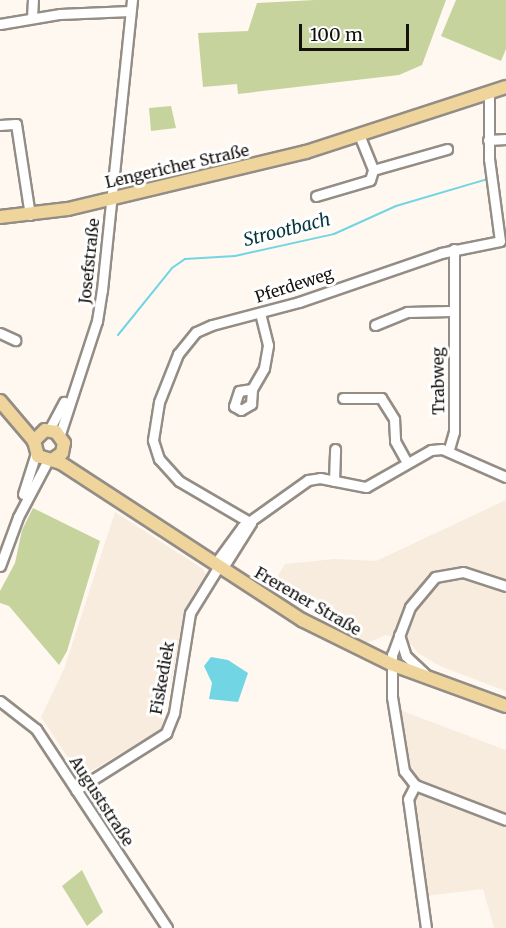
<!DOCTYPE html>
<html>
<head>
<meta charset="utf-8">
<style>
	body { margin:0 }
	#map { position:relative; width:506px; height:928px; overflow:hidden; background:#fef8f0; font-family:Merriweather,serif }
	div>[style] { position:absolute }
	.built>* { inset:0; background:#f8ecde }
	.green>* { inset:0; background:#c7d39d }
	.water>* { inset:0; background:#72d5e4 }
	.stream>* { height:2px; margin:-1px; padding:0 1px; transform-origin:1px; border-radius:1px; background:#72d5e4 }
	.roads { filter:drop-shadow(2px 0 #938d86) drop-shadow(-2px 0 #938d86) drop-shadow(0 2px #938d86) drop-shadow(0 -2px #938d86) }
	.minor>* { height:9px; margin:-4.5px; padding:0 4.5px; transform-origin:4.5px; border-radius:4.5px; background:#fff }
	.major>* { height:12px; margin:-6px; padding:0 6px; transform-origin:6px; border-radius:6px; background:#efd59c }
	span { translate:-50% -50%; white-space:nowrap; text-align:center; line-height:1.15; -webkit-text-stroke:6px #fff; paint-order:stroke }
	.street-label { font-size:16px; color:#14110f }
	.water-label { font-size:18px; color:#04373d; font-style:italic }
	.scale { position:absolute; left:299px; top:24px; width:110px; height:27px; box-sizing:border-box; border:3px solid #14110f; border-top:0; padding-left:8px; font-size:18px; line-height:21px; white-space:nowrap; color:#14110f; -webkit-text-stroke:4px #fff; paint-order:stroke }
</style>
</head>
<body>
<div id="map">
	<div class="built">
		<div style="clip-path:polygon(506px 500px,506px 691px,442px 667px,418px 653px,411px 644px,386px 635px,367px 643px,271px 587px,285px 564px,335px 559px,376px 561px)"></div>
		<div style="clip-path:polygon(115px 512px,203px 569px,206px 575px,183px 625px,161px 729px,81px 777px,41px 717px,64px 669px)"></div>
		<div style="clip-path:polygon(397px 709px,506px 750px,506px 928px,494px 928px,483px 889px,425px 896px)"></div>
	</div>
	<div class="green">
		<div style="clip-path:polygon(315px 0,446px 0,422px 65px,399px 75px,238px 94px,237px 84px,203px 87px,198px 33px,248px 31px,257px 3px)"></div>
		<div style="clip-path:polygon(456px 0,506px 0,506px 49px,501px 61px,441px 36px)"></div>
		<div style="clip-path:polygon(171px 106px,176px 128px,151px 131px,149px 108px)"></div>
		<div style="clip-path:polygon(33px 508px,100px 541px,67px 651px,59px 665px,9px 606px,0 603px,0 591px,15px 563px,22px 530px)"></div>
		<div style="clip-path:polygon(82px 870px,103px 912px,87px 926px,62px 886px)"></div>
	</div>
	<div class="water">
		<div style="clip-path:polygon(211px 657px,228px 660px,248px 673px,238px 702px,209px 699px,212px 683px,204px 666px)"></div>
	</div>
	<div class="stream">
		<div style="left:118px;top:335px;width:86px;rotate:-51.1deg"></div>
		<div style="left:172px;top:268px;width:16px;rotate:-35deg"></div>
		<div style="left:185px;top:259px;width:50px;rotate:-3.4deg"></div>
		<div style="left:235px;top:256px;width:101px;rotate:-12.5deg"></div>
		<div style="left:334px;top:234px;width:68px;rotate:-24.3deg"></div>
		<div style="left:396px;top:206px;width:96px;rotate:-16.4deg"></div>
	</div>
	<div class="roads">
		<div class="minor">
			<div style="left:32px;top:18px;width:18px;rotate:-87deg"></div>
			<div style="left:0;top:24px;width:61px;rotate:-9.5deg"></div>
			<div style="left:60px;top:14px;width:70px;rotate:-2.5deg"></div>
			<div style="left:0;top:125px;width:16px;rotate:-4deg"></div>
			<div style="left:16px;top:124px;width:92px;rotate:81.3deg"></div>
			<div style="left:360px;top:137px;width:35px;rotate:68deg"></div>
			<div style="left:373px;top:170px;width:77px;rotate:-15.8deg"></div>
			<div style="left:488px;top:140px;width:18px;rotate:-3deg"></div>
			<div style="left:316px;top:196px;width:56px;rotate:-16.5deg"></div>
			<div style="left:370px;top:180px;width:10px;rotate:-73deg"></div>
			<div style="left:375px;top:325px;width:35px;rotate:-22deg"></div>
			<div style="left:407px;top:312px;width:44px;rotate:-1.3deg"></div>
			<div style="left:0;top:333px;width:17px;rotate:25deg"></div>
			<div style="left:252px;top:389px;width:13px;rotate:171deg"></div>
			<div style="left:239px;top:391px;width:16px;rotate:108deg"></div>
			<div style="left:234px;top:406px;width:8px;rotate:30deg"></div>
			<div style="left:241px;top:410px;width:12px;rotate:-31deg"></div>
			<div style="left:251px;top:404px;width:15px;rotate:-86deg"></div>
			<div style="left:252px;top:389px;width:24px;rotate:-60deg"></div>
			<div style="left:264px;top:368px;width:23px;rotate:-80deg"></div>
			<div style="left:268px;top:345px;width:33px;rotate:-104deg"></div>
			<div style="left:343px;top:398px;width:38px"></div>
			<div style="left:381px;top:398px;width:25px;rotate:58deg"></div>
			<div style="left:394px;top:419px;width:22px;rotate:87deg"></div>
			<div style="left:395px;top:441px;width:25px;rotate:61deg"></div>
			<div style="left:49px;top:430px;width:32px;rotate:-62deg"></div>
			<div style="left:60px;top:434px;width:119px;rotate:-71.9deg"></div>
			<div style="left:97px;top:321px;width:31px;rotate:-81deg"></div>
			<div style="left:102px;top:290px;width:292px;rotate:-84.1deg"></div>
			<div style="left:449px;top:449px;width:18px;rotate:-74deg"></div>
			<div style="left:454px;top:432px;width:183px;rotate:-90deg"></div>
			<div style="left:334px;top:481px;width:32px;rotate:-88deg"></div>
			<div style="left:23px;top:494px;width:43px;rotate:-72.4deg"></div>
			<div style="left:251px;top:523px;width:83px;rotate:-149.7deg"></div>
			<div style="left:179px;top:481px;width:30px;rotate:-132deg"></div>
			<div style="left:159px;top:459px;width:20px;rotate:-108deg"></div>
			<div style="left:153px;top:440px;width:38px;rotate:-81deg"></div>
			<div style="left:159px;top:402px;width:52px;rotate:-68.4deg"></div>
			<div style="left:178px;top:354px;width:28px;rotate:-51deg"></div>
			<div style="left:196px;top:332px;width:17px;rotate:-24deg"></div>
			<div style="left:212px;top:325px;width:90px;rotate:-14.8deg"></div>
			<div style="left:299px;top:302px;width:150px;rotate:-19deg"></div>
			<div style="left:441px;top:253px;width:60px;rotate:-11.5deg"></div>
			<div style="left:500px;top:241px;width:83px;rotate:-97.6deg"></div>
			<div style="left:489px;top:159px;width:65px;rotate:-90deg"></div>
			<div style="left:215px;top:564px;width:46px;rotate:-53.9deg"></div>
			<div style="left:242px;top:527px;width:81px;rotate:-35.5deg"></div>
			<div style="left:308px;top:480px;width:12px;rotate:-9deg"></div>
			<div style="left:320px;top:478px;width:47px;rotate:11.1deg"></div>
			<div style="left:366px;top:487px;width:75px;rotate:-29.6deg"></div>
			<div style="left:431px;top:450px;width:11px;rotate:-5deg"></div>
			<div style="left:442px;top:449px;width:70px;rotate:23.6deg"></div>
			<div style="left:0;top:566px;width:52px;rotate:-69.8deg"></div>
			<div style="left:18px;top:517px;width:64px;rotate:-62.2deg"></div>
			<div style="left:222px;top:569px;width:54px;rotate:-57.8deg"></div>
			<div style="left:399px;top:635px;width:22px;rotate:72deg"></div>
			<div style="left:406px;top:656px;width:26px;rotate:43deg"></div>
			<div style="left:0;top:701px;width:46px;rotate:37.9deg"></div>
			<div style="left:36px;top:729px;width:238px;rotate:56.6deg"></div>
			<div style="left:415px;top:785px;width:97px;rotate:21deg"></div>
			<div style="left:76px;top:790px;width:107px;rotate:-32.3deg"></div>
			<div style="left:166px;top:733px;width:22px;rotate:-68deg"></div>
			<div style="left:174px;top:713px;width:101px;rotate:-80.9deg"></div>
			<div style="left:190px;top:613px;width:55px;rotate:-58.3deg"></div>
			<div style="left:426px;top:928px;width:130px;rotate:-97.9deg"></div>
			<div style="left:408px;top:799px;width:16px;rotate:-63deg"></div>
			<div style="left:415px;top:785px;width:18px;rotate:-128deg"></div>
			<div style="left:404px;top:771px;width:75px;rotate:-99.2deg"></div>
			<div style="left:392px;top:697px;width:42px;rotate:-90deg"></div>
			<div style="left:392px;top:655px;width:51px;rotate:-69.4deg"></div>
			<div style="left:410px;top:607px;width:39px;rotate:-50deg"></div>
			<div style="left:435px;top:577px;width:28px;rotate:-10deg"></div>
			<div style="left:463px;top:572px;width:45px;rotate:18deg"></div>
		</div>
		<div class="major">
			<div style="left:0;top:217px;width:68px;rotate:-6.7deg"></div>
			<div style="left:68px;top:209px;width:245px;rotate:-13.5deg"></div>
			<div style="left:306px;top:152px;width:210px;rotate:-18deg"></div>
			<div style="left:0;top:401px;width:52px;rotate:49.6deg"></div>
			<div style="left:52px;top:460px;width:12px;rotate:-35deg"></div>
			<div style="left:62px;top:453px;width:10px;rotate:-79deg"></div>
			<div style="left:64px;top:443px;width:14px;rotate:-126deg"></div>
			<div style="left:56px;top:432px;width:11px;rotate:-170deg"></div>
			<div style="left:45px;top:430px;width:16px;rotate:135deg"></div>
			<div style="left:34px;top:441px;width:16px;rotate:75deg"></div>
			<div style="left:38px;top:456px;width:24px;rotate:17deg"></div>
			<div style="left:61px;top:463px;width:288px;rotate:33.1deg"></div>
			<div style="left:302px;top:620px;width:99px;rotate:26.3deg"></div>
			<div style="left:391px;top:664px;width:122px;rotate:20.1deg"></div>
		</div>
	</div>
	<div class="street-label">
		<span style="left:177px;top:166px;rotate:-13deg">Lengericher Straße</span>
		<span style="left:89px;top:261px;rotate:-84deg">Josefstraße</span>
		<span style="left:294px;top:285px;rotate:-18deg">Pferdeweg</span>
		<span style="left:438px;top:381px;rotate:-91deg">Trabweg</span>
		<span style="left:308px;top:601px;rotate:30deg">Frerener Straße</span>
		<span style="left:162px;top:678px;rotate:-80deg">Fiskediek</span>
		<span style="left:102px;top:801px;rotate:57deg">Auguststraße</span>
	</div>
	<div class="water-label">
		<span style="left:287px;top:230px;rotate:-14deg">Strootbach</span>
	</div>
	<div class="scale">100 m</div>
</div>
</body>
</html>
